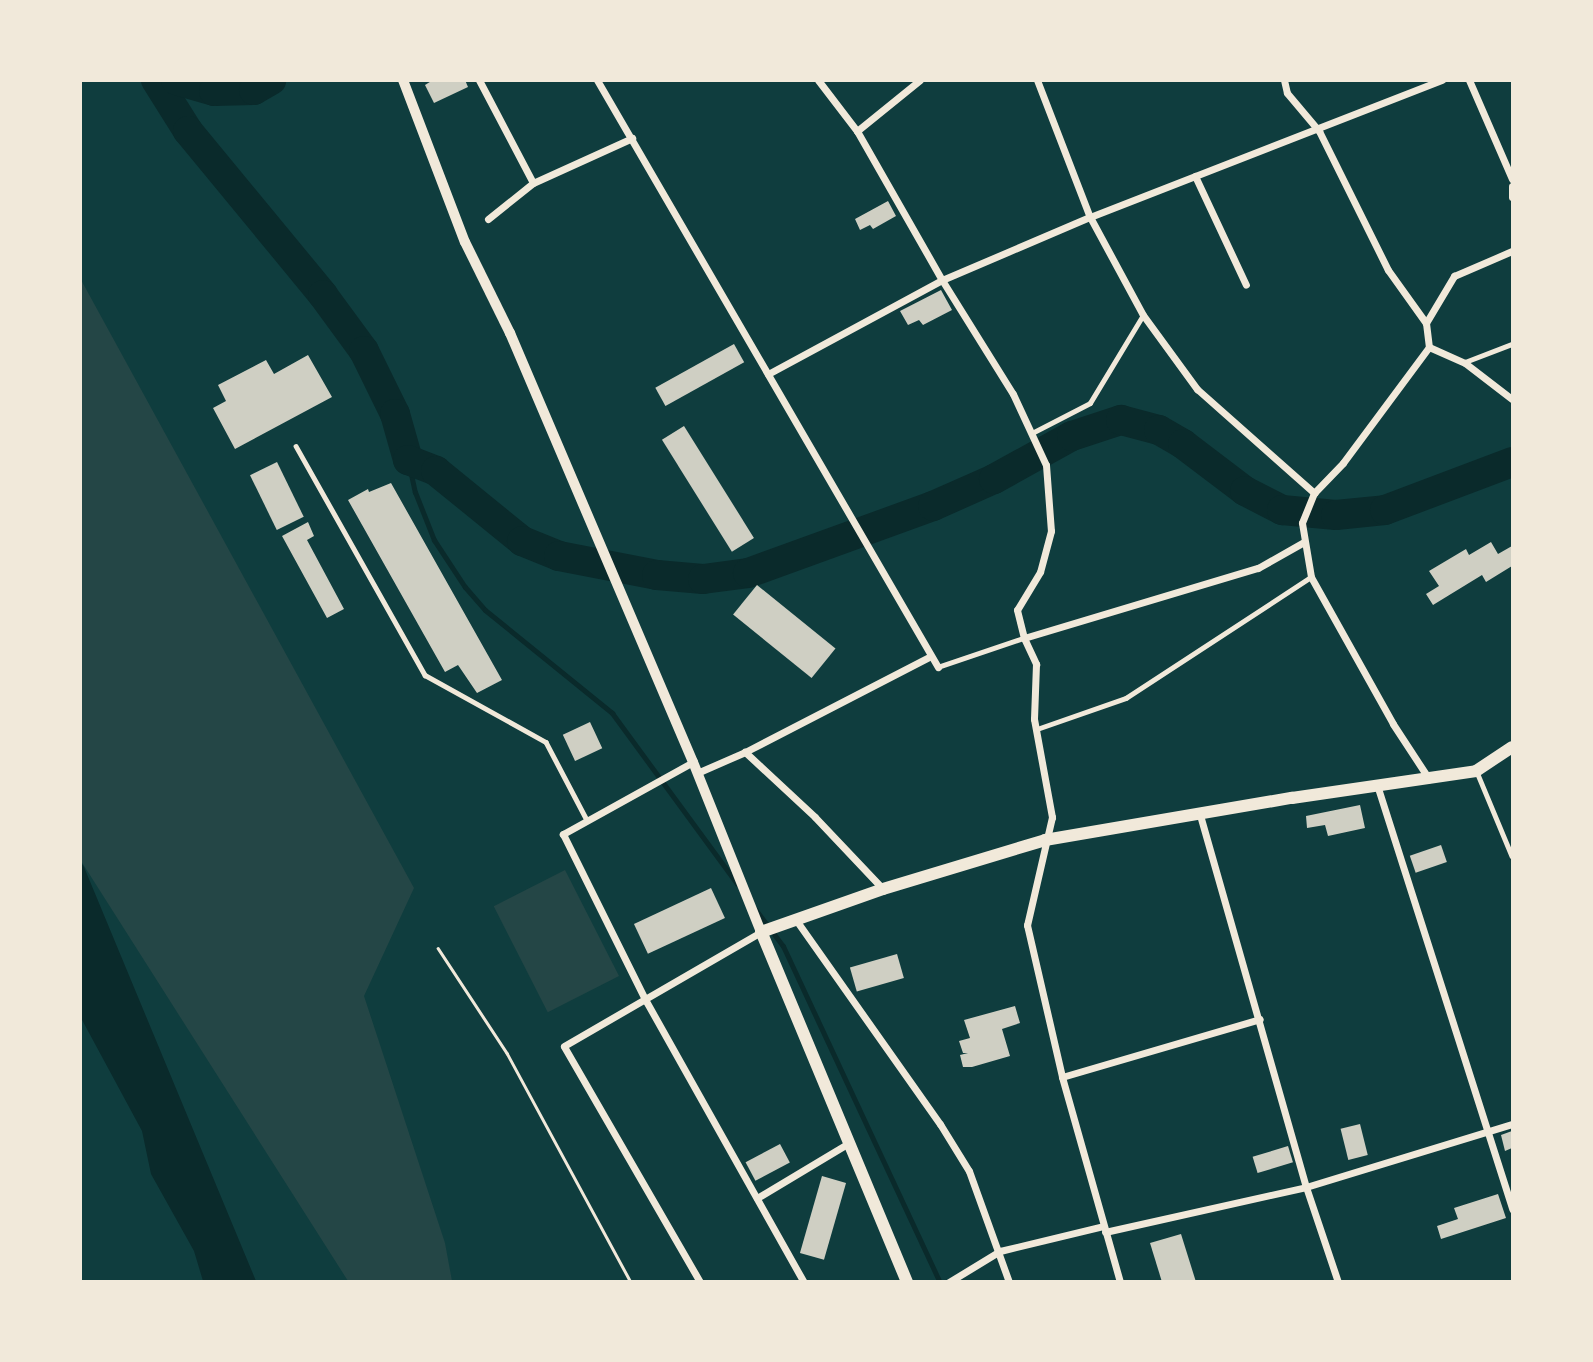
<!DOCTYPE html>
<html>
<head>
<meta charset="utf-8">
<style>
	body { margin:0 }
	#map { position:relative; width:1593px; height:1362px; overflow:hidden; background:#0f3d3e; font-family:"PT Sans Narrow",sans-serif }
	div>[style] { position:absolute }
	.green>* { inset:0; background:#244646; transform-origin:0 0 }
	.water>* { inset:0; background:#0a2a2b }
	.stream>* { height:5px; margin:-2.5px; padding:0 2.5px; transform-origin:2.5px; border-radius:2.5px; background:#0a2a2b }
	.river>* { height:30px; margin:-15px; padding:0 15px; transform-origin:15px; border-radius:15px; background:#0a2a2b }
	.building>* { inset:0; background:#cfcfc3; transform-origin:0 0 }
	.path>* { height:2.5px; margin:-1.25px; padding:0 1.25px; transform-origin:1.25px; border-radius:1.25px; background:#f1e9da }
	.service>* { height:4.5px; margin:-2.25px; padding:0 2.25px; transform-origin:2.25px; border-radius:2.25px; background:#f1e9da }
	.minor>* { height:7px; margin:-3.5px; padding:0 3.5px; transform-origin:3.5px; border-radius:3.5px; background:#f1e9da }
	.tertiary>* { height:10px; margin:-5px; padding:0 5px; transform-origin:5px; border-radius:5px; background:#f1e9da }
	.secondary>* { height:12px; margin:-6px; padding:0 6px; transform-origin:6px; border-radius:6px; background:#f1e9da }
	span { translate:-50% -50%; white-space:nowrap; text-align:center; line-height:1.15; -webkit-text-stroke:6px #f1e9da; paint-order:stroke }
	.frame { position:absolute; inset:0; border:82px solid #f1e9da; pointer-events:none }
</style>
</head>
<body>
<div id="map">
	<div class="green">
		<div style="clip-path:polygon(80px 278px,414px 888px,364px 996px,445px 1243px,452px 1281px,348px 1281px,81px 861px)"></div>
		<div style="left:565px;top:870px;width:119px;height:80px;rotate:63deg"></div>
	</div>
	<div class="water">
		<div style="clip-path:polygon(80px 861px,84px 867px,256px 1281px,203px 1281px,194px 1251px,151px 1174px,142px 1131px,81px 1018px)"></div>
	</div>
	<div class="stream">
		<div style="left:408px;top:460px;width:33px;rotate:78deg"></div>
		<div style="left:415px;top:492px;width:52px;rotate:68.4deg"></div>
		<div style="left:434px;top:540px;width:56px;rotate:56.6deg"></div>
		<div style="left:465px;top:587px;width:30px;rotate:49deg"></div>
		<div style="left:485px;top:610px;width:164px;rotate:39deg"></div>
		<div style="left:612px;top:713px;width:212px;rotate:53.8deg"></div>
		<div style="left:755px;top:909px;width:46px;rotate:52.9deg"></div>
		<div style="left:783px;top:946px;width:371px;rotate:65deg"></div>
	</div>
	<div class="river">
		<div style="left:156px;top:80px;width:60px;rotate:57.9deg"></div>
		<div style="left:188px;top:131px;width:212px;rotate:50.5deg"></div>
		<div style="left:323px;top:295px;width:69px;rotate:53.8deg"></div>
		<div style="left:364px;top:351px;width:70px;rotate:63.8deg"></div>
		<div style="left:395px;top:414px;width:48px;rotate:74.2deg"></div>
		<div style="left:408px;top:460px;width:30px;rotate:21deg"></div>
		<div style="left:436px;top:471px;width:111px;rotate:39.1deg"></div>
		<div style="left:522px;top:541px;width:40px;rotate:22deg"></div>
		<div style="left:559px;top:556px;width:100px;rotate:11deg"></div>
		<div style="left:657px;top:575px;width:46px;rotate:5deg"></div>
		<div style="left:703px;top:579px;width:45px;rotate:-7.6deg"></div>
		<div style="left:748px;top:573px;width:197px;rotate:-19.9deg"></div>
		<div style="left:933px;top:506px;width:67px;rotate:-23.9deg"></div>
		<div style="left:994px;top:479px;width:89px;rotate:-28.9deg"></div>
		<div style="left:1072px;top:436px;width:52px;rotate:-18.1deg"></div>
		<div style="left:1121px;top:420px;width:39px;rotate:15deg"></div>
		<div style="left:1159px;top:430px;width:28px;rotate:30deg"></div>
		<div style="left:1183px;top:444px;width:78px;rotate:37.2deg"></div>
		<div style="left:1245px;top:491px;width:42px;rotate:27.2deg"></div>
		<div style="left:1282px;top:510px;width:54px;rotate:5.3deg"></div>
		<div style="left:1336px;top:515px;width:49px;rotate:-5.8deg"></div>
		<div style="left:1385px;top:510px;width:136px;rotate:-20.7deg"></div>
		<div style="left:176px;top:80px;width:40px;rotate:16deg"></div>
		<div style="left:214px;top:91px;width:40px;rotate:-1.4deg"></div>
		<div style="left:254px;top:90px;width:20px;rotate:-30deg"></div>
	</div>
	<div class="building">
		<div style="clip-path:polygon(433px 80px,465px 80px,468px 87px,434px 103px,425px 85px)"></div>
		<div style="clip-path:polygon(888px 201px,896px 216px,873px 229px,870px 225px,860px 230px,855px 219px)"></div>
		<div style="clip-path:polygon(941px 290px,952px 310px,923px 325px,919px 320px,908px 325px,900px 311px)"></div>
		<div style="left:734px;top:344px;width:21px;height:90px;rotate:61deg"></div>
		<div style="clip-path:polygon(308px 355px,332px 397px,235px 449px,213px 408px,226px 401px,218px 385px,266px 360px,274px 374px)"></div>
		<div style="left:684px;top:426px;width:132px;height:26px;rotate:58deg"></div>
		<div style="left:277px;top:462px;width:61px;height:30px;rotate:64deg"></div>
		<div style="clip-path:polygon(391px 483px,502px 680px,477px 693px,458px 665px,445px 672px,348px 500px,368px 489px,369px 492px)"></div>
		<div style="clip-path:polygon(308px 522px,314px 536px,307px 540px,344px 609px,327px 618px,282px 536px)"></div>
		<div style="clip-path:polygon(1491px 542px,1498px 554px,1512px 546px,1512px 566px,1486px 582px,1482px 575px,1433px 605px,1426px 594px,1439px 586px,1429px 571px,1466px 549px,1469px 555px)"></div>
		<div style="left:757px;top:585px;width:101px;height:38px;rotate:39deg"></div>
		<div style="left:590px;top:722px;width:29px;height:30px;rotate:65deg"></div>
		<div style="clip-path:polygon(1360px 805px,1365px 828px,1328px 836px,1325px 825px,1307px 828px,1306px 816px)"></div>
		<div style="left:1441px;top:845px;width:18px;height:33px;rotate:71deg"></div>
		<div style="left:711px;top:888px;width:33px;height:85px;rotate:65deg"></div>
		<div style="left:897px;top:954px;width:25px;height:49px;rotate:74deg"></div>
		<div style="clip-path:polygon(1015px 1006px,1020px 1023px,1002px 1029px,1010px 1056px,972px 1067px,963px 1067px,960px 1055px,968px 1053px,963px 1053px,959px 1041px,970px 1038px,964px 1020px)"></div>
		<div style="left:1360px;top:1124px;width:32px;height:20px;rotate:76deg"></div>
		<div style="clip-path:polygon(1512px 1131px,1512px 1148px,1505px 1151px,1501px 1135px)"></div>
		<div style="left:780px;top:1144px;width:21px;height:39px;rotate:62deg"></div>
		<div style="left:1288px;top:1146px;width:17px;height:37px;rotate:73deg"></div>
		<div style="left:822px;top:1176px;width:25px;height:80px;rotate:16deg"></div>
		<div style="clip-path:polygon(1498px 1194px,1506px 1218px,1441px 1239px,1437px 1226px,1458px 1219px,1454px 1208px)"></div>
		<div style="clip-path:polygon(1181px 1234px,1196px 1282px,1162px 1282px,1150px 1243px)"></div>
	</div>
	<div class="path">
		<div style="left:438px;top:948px;width:126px;rotate:56.7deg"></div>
		<div style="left:507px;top:1053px;width:260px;rotate:61.6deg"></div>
	</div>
	<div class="service">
		<div style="left:1465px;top:362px;width:50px;rotate:-21deg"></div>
		<div style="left:1032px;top:433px;width:65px;rotate:-27.3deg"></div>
		<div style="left:1090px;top:403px;width:103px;rotate:-58.9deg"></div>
		<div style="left:296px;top:446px;width:263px;rotate:60.6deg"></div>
		<div style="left:425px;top:675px;width:138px;rotate:29deg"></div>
		<div style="left:546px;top:742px;width:88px;rotate:62.3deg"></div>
		<div style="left:938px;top:667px;width:90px;rotate:-18.8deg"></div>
		<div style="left:1037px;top:729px;width:94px;rotate:-19.2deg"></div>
		<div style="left:1126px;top:698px;width:221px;rotate:-33.2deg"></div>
		<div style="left:1477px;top:772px;width:91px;rotate:67.4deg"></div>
	</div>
	<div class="minor">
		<div style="left:479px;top:80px;width:116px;rotate:62.3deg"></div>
		<div style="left:597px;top:80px;width:679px;rotate:59.85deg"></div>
		<div style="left:818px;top:80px;width:64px;rotate:52.6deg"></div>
		<div style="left:857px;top:131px;width:172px;rotate:60.3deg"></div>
		<div style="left:942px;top:280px;width:134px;rotate:58.1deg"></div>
		<div style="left:1013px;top:394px;width:78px;rotate:65.1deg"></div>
		<div style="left:1046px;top:465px;width:66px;rotate:85.7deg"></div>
		<div style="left:1051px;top:531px;width:42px;rotate:105deg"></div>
		<div style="left:1040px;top:572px;width:44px;rotate:121.2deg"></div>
		<div style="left:1017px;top:610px;width:29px;rotate:76deg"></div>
		<div style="left:1024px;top:638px;width:29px;rotate:65deg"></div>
		<div style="left:1036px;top:664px;width:55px;rotate:92.1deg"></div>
		<div style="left:1034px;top:719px;width:100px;rotate:79.6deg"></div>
		<div style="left:1052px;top:817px;width:111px;rotate:103deg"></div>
		<div style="left:1027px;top:925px;width:156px;rotate:77deg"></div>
		<div style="left:1062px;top:1077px;width:213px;rotate:74.2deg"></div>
		<div style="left:1037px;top:80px;width:147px;rotate:68.9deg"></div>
		<div style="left:1090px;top:217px;width:111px;rotate:61.6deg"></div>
		<div style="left:1143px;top:315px;width:92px;rotate:53.9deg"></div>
		<div style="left:1197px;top:389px;width:157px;rotate:41.6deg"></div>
		<div style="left:1284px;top:80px;width:13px;rotate:77deg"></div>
		<div style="left:1287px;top:93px;width:50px;rotate:49.9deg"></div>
		<div style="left:1319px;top:131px;width:155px;rotate:63.6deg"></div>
		<div style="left:1388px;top:270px;width:65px;rotate:54.4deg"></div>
		<div style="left:1426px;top:323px;width:24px;rotate:83deg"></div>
		<div style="left:1429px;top:347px;width:144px;rotate:126.6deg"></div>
		<div style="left:1343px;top:463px;width:42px;rotate:134deg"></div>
		<div style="left:1314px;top:493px;width:32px;rotate:112deg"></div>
		<div style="left:1302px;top:523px;width:55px;rotate:80.5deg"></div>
		<div style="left:1311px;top:577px;width:168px;rotate:60.8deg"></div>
		<div style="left:1393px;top:724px;width:66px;rotate:56.8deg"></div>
		<div style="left:1469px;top:80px;width:108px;rotate:66.5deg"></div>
		<div style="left:857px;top:131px;width:81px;rotate:-39deg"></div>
		<div style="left:1195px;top:176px;width:120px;rotate:64.9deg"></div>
		<div style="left:1512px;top:186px;width:11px;rotate:90deg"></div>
		<div style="left:488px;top:219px;width:58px;rotate:-38.7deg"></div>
		<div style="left:533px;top:183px;width:109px;rotate:-24.4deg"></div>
		<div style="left:1426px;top:323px;width:55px;rotate:-59.2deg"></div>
		<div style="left:1454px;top:276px;width:63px;rotate:-23.3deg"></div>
		<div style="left:1429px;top:347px;width:39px;rotate:24deg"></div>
		<div style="left:1465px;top:363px;width:59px;rotate:37.5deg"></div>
		<div style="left:768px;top:374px;width:198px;rotate:-28.4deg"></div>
		<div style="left:942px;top:280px;width:161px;rotate:-23.1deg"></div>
		<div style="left:1090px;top:217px;width:378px;rotate:-21.3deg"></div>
		<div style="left:1024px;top:638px;width:244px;rotate:-16.7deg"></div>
		<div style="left:1258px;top:568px;width:53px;rotate:-29.5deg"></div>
		<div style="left:693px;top:762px;width:149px;rotate:151deg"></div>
		<div style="left:563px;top:834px;width:186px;rotate:63.6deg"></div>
		<div style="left:646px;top:1001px;width:322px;rotate:60.7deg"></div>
		<div style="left:697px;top:773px;width:52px;rotate:-23.6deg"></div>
		<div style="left:1378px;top:788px;width:442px;rotate:72.3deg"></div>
		<div style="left:1200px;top:815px;width:387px;rotate:74.1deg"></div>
		<div style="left:1306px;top:1187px;width:100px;rotate:71.4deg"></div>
		<div style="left:883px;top:889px;width:99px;rotate:-133.4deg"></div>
		<div style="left:815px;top:817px;width:96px;rotate:-137.1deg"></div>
		<div style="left:745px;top:752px;width:209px;rotate:-27.3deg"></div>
		<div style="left:796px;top:920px;width:250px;rotate:54.8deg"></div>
		<div style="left:940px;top:1124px;width:55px;rotate:58.3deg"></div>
		<div style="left:969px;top:1171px;width:118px;rotate:70.2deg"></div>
		<div style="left:1062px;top:1077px;width:206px;rotate:-16.3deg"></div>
		<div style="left:757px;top:1198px;width:107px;rotate:-30.9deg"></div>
		<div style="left:1105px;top:1232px;width:206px;rotate:-12.6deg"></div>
		<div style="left:1306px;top:1187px;width:215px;rotate:-17deg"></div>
		<div style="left:700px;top:1282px;width:272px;rotate:-120deg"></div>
		<div style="left:564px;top:1046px;width:228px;rotate:-30.1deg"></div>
		<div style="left:949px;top:1282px;width:60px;rotate:-31.3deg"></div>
		<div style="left:1000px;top:1251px;width:106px;rotate:-13.6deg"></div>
	</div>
	<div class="tertiary">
		<div style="left:403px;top:80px;width:173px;rotate:69.1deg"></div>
		<div style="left:465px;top:242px;width:102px;rotate:63.7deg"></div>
		<div style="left:510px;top:333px;width:466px;rotate:66.9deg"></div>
		<div style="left:693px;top:762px;width:183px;rotate:68.2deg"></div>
	</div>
	<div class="secondary">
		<div style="left:907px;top:1282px;width:379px;rotate:-112.6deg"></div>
		<div style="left:761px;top:932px;width:129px;rotate:-19.4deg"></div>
		<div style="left:883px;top:889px;width:169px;rotate:-16.8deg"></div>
		<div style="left:1045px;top:840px;width:251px;rotate:-9.7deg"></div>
		<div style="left:1292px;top:798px;width:186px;rotate:-8.3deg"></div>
		<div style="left:1476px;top:771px;width:43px;rotate:-33.7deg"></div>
	</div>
	<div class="frame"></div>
</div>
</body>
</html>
